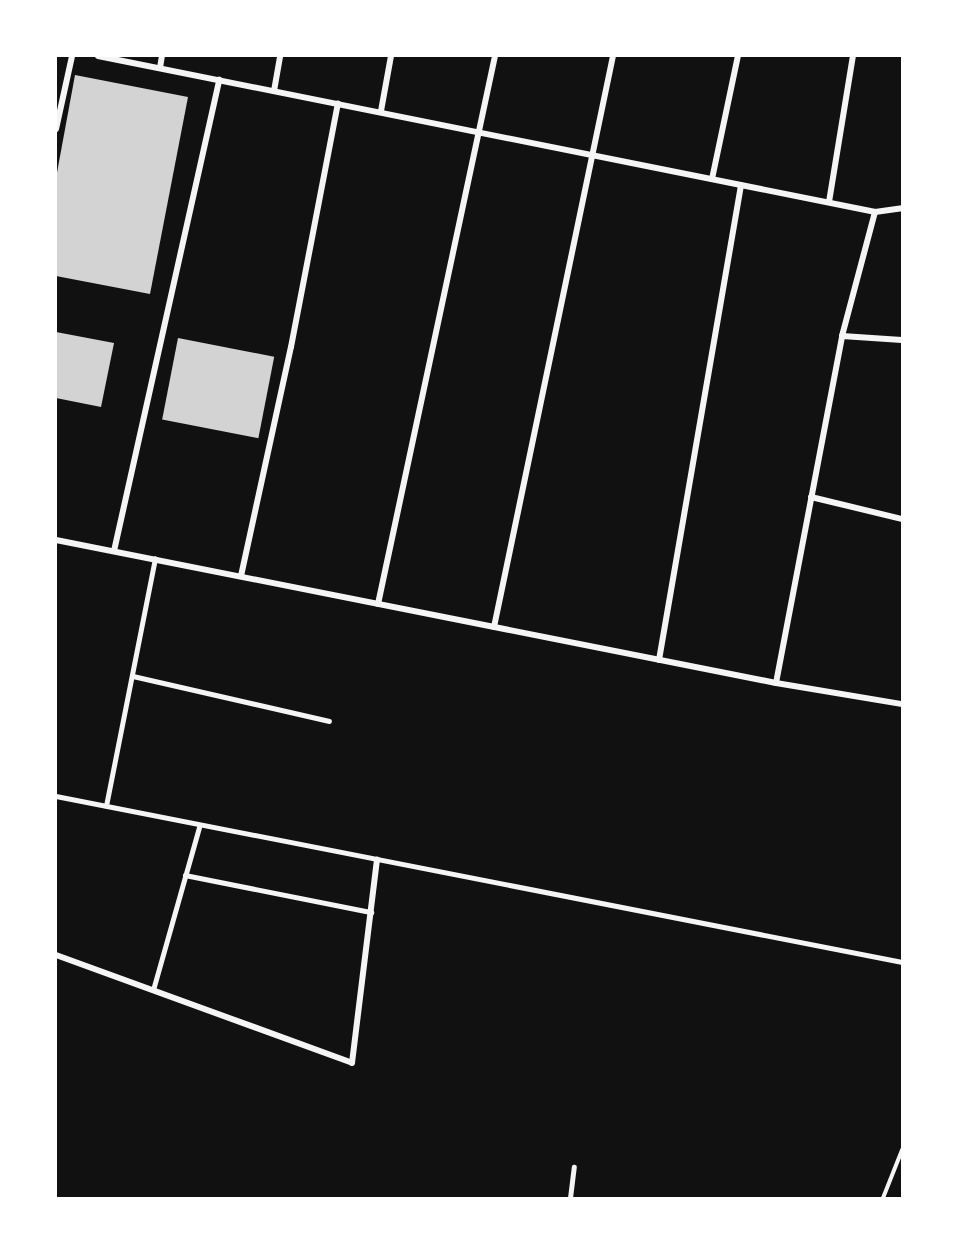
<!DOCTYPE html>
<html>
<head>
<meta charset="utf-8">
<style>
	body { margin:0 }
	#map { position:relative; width:958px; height:1254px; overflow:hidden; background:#111; font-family:"Crimson Pro",serif }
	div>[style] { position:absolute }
	.building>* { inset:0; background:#d3d3d3; transform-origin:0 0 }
	.path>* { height:4px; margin:-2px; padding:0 2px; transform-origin:2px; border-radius:2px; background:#f5f5f5 }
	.service>* { height:4.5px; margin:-2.25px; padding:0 2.25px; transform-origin:2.25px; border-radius:2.25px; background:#f5f5f5 }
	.minor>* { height:6px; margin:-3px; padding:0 3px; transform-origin:3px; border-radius:3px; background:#f5f5f5 }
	span { translate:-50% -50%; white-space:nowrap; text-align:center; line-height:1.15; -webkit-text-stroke:6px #fff; paint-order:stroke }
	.frame { position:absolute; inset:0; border:57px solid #fff; pointer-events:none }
</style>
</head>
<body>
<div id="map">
	<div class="building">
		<div style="clip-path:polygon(75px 75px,188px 97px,150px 294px,56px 276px,56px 178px)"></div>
		<div style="clip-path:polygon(56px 332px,114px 343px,101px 407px,56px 398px)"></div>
		<div style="left:178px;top:338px;width:98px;height:83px;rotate:11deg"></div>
	</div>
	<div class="path">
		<div style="left:883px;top:1198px;width:52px;rotate:-68.4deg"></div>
	</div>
	<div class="service">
		<div style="left:133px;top:676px;width:201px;rotate:12.9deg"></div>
		<div style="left:56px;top:796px;width:862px;rotate:11.1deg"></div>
		<div style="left:106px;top:806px;width:252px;rotate:-78.8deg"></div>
		<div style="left:185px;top:875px;width:190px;rotate:11.3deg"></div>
		<div style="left:153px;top:990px;width:169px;rotate:-74.2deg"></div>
		<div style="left:570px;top:1198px;width:31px;rotate:-83deg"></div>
	</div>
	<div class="minor">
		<div style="left:98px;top:56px;width:793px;rotate:11.35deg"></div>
		<div style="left:875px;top:212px;width:27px;rotate:-8deg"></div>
		<div style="left:160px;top:68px;width:12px;rotate:-81deg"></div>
		<div style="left:274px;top:91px;width:36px;rotate:-80deg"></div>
		<div style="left:381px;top:111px;width:56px;rotate:-79.7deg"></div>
		<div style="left:56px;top:129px;width:75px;rotate:-77.6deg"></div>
		<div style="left:712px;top:179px;width:126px;rotate:-78.1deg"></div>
		<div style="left:829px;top:202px;width:148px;rotate:-80.7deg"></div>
		<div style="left:842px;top:336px;width:60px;rotate:3.8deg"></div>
		<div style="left:811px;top:497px;width:94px;rotate:13.6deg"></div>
		<div style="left:56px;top:540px;width:734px;rotate:11.23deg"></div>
		<div style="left:776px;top:683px;width:128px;rotate:9.5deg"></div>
		<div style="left:114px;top:551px;width:483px;rotate:-77.4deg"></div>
		<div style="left:241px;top:576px;width:234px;rotate:-77.7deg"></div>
		<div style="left:291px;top:347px;width:248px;rotate:-79.1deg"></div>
		<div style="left:378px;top:604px;width:560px;rotate:-77.95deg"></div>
		<div style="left:494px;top:627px;width:583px;rotate:-78.23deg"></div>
		<div style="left:659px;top:660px;width:482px;rotate:-80.2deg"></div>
		<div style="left:776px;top:683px;width:353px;rotate:-79.2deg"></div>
		<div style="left:842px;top:336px;width:128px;rotate:-75.1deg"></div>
		<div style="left:56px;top:955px;width:315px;rotate:20deg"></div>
		<div style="left:352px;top:1063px;width:205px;rotate:-83deg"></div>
	</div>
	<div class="frame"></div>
</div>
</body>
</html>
